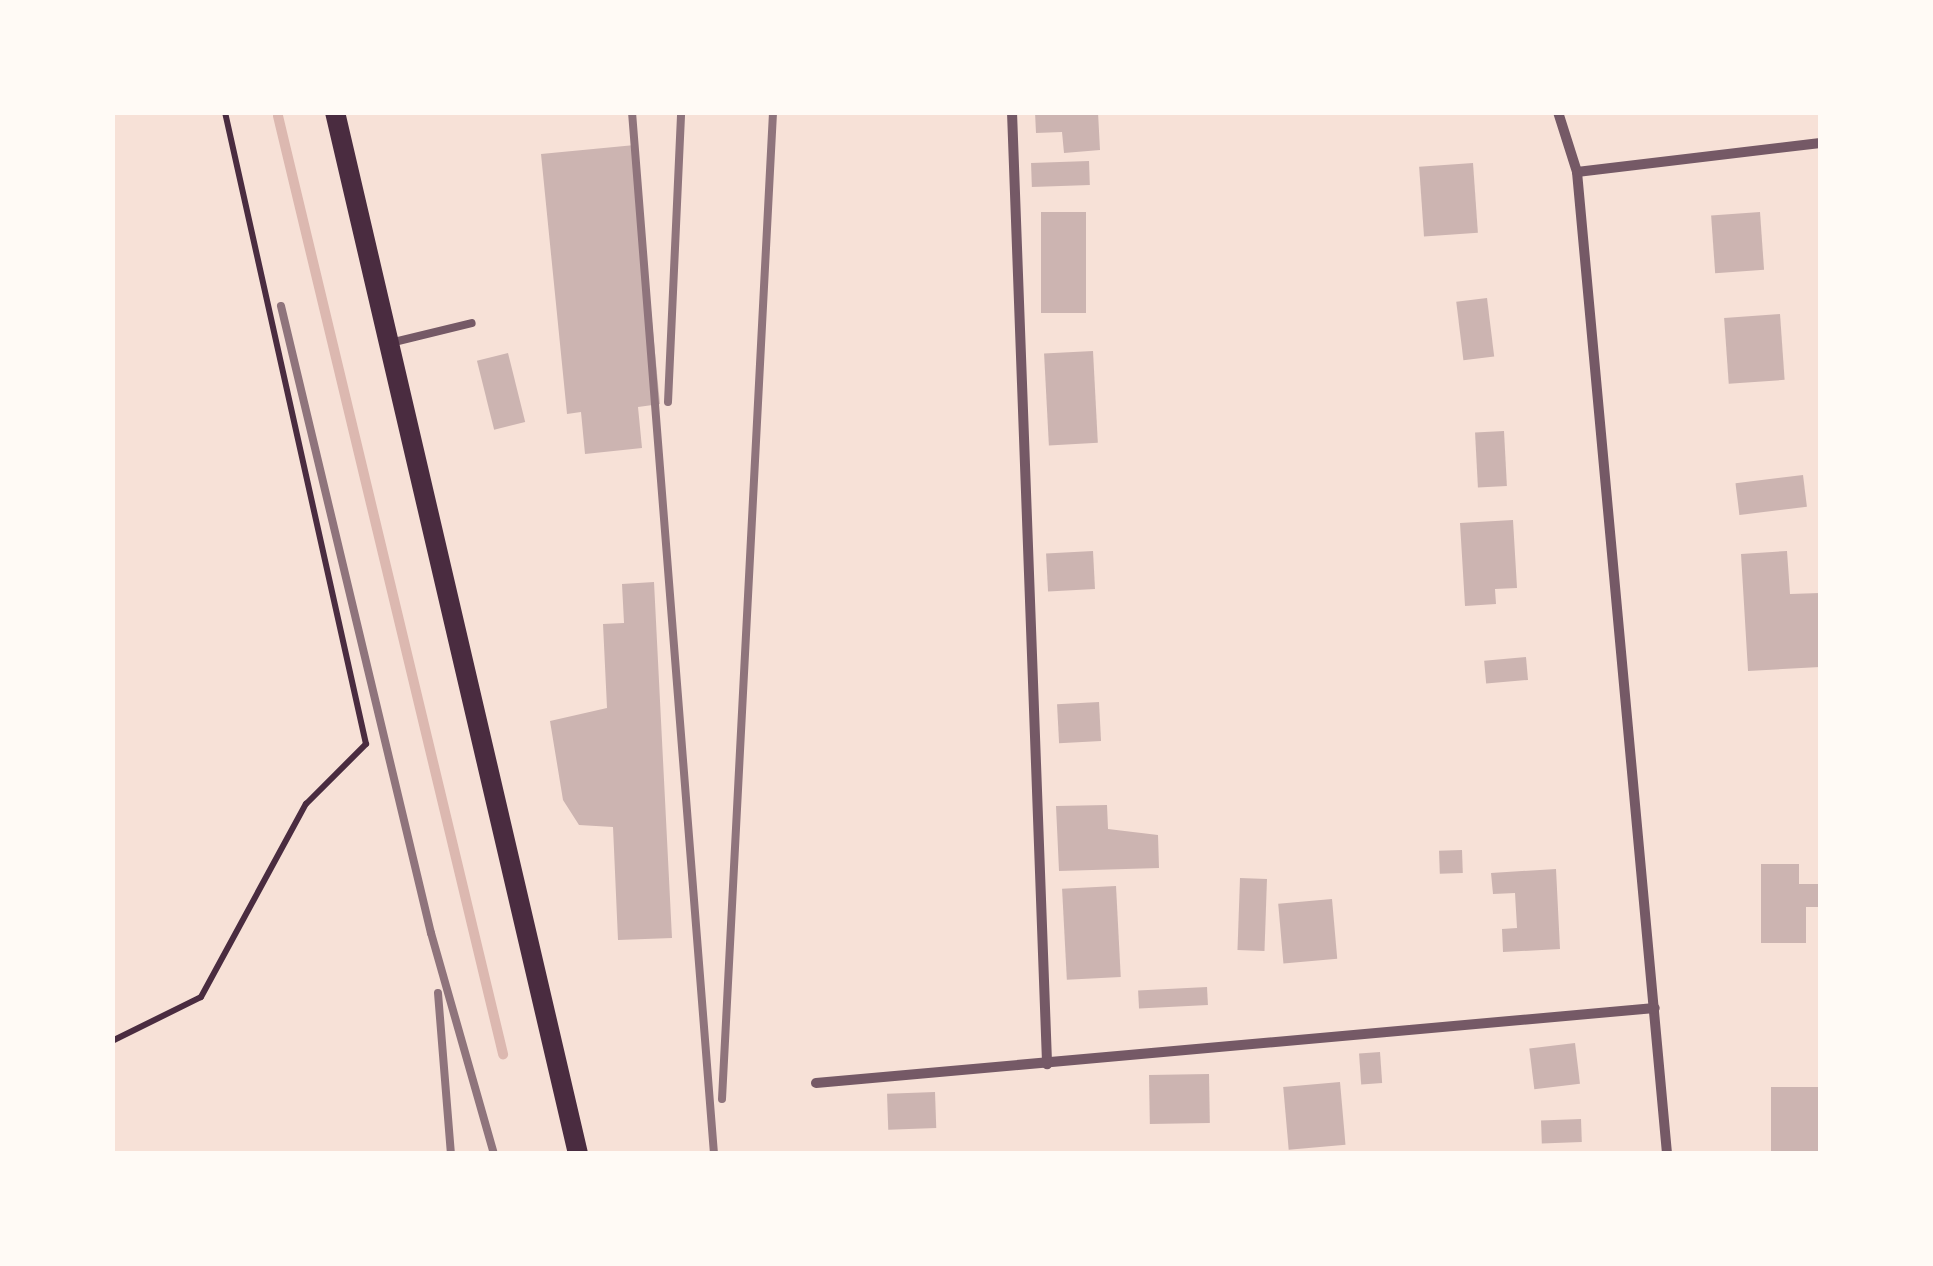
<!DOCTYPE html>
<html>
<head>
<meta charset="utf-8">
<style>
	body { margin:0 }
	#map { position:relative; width:1933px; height:1266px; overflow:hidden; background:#f7e1d7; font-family:Arial,sans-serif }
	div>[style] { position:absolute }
	.stream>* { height:10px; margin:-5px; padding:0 5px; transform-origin:5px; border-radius:5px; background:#dcb8b0 }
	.building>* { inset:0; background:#ccb4b1; transform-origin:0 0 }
	.path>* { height:6px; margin:-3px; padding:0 3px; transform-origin:3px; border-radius:3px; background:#4a2c40 }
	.service>* { height:8px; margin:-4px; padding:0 4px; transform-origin:4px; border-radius:4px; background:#755966 }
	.minor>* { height:10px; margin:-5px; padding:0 5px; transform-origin:5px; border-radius:5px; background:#755966 }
	.secondary>* { height:20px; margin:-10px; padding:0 10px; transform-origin:10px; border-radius:10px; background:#4a2c40 }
	.rail>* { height:8px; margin:-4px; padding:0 4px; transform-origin:4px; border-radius:4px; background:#8f747c }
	span { translate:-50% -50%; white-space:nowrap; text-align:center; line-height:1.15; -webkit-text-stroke:10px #fffaf5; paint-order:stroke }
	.frame { position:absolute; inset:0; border:115px solid #fffaf5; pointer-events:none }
</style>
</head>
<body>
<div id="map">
	<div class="stream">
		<div style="left:278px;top:116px;width:965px;rotate:76.51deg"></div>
	</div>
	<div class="building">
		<div style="clip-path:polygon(1035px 112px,1098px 112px,1100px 150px,1064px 153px,1062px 132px,1036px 133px)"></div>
		<div style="clip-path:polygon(635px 145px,660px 404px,638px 407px,642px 448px,585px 454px,581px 412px,567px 414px,541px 154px)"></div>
		<div style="left:1089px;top:161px;width:24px;height:58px;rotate:88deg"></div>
		<div style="left:1473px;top:163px;width:70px;height:54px;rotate:86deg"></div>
		<div style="left:1041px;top:212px;width:45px;height:101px"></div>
		<div style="left:1760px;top:212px;width:58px;height:49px;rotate:86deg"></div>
		<div style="left:1487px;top:298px;width:59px;height:31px;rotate:83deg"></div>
		<div style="left:1780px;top:314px;width:66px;height:56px;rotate:86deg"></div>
		<div style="left:1093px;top:351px;width:92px;height:49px;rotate:87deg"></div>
		<div style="left:508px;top:353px;width:71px;height:32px;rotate:76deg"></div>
		<div style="left:1504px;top:431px;width:55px;height:29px;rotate:87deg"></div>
		<div style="left:1803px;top:475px;width:32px;height:68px;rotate:83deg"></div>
		<div style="clip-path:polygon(1513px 520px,1517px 588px,1495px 589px,1496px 604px,1465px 606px,1460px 523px)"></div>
		<div style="left:1093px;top:551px;width:38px;height:47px;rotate:87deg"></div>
		<div style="clip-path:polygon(1787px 551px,1790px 594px,1820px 593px,1820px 667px,1748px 671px,1741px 554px)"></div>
		<div style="clip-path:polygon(654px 582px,672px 938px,618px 940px,613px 827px,579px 825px,563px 800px,550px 721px,607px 708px,603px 624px,624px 623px,622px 584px)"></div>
		<div style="left:1526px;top:657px;width:23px;height:42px;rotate:85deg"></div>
		<div style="left:1099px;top:702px;width:39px;height:42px;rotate:87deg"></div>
		<div style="clip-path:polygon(1107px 805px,1108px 829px,1158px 835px,1159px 868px,1059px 871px,1056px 806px)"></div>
		<div style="left:1462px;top:850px;width:23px;height:23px;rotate:88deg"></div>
		<div style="clip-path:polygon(1761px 864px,1799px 864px,1799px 884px,1820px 884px,1820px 907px,1806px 907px,1806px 943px,1761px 943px)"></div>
		<div style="clip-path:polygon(1556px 869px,1560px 949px,1503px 952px,1502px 929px,1517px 928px,1515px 893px,1493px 894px,1491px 873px)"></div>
		<div style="left:1240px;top:878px;width:27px;height:72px;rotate:2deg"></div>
		<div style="left:1116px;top:886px;width:91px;height:54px;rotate:87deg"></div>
		<div style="left:1332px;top:899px;width:60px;height:54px;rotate:85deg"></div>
		<div style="left:1207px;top:987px;width:18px;height:69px;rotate:87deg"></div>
		<div style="left:1575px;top:1043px;width:41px;height:46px;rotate:83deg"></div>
		<div style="left:1380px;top:1052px;width:31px;height:21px;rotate:86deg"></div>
		<div style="left:1209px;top:1074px;width:49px;height:60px;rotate:89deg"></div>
		<div style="left:1340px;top:1082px;width:63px;height:57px;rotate:85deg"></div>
		<div style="left:1820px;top:1087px;width:67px;height:49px;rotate:90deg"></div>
		<div style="left:935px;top:1092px;width:36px;height:48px;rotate:88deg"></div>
		<div style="left:1581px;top:1119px;width:23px;height:40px;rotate:88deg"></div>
	</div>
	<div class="path">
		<div style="left:112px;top:1041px;width:99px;rotate:-26.3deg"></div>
		<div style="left:201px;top:997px;width:220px;rotate:-61.5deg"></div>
		<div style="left:306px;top:804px;width:85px;rotate:-45deg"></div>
		<div style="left:366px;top:744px;width:648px;rotate:-102.58deg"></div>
	</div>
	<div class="service">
		<div style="left:390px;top:343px;width:84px;rotate:-13.7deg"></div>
	</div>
	<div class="minor">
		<div style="left:1012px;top:112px;width:953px;rotate:87.89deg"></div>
		<div style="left:1558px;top:112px;width:63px;rotate:72.4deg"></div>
		<div style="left:1577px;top:172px;width:986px;rotate:84.76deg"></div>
		<div style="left:1577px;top:172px;width:245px;rotate:-6.8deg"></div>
		<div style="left:816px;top:1083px;width:842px;rotate:-5.11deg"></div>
	</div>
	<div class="secondary">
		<div style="left:335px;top:112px;width:1070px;rotate:76.87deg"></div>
	</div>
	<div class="rail">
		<div style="left:632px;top:112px;width:1045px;rotate:85.5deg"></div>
		<div style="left:281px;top:306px;width:645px;rotate:76.55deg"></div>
		<div style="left:431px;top:933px;width:230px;rotate:74.1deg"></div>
		<div style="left:668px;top:402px;width:290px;rotate:-87.4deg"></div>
		<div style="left:438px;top:993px;width:162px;rotate:85.4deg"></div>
		<div style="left:722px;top:1099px;width:988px;rotate:-87.04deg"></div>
	</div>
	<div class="frame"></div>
</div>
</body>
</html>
